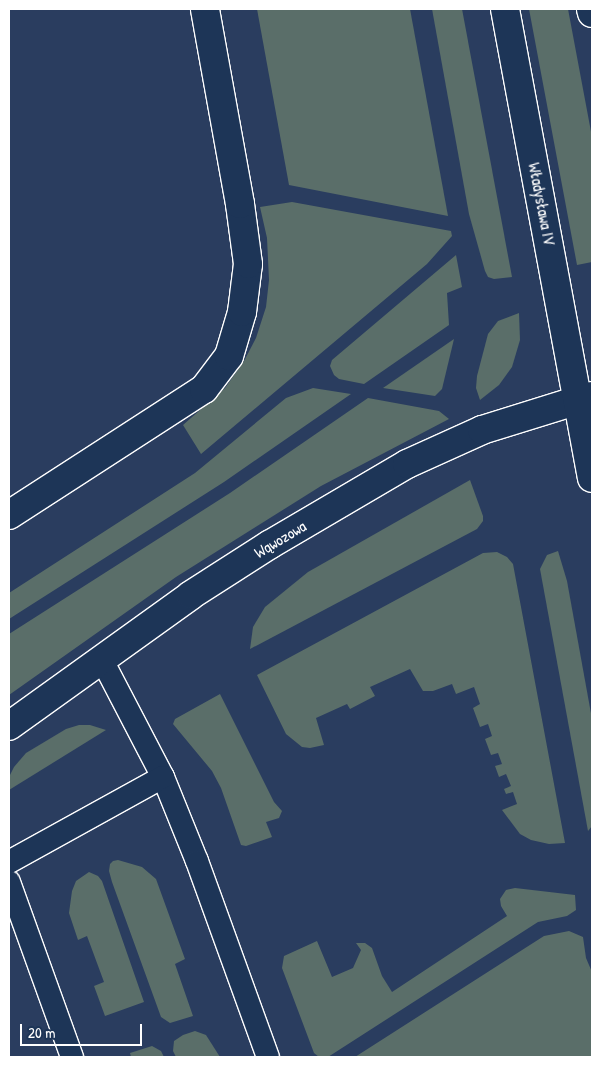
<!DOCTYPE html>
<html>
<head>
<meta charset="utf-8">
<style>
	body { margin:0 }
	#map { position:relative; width:601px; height:1066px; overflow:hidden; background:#2a3d5f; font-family:"Patrick Hand",sans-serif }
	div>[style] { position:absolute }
	.green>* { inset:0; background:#5a6e69 }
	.roads { filter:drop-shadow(1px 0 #fff) drop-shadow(-1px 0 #fff) drop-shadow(0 1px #fff) drop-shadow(0 -1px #fff) }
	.service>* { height:22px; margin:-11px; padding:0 11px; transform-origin:11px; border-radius:11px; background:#1d3557 }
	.minor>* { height:28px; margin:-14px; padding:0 14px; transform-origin:14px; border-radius:14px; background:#1d3557 }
	.secondary>* { height:28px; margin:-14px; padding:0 14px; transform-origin:14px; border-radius:14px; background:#1d3557 }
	span { translate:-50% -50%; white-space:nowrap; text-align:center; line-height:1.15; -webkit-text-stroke:5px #1d3557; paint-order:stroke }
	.street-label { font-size:16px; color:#fff }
	.frame { position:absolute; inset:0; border:10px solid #fff; pointer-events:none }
	.scale { position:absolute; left:20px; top:1024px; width:122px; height:22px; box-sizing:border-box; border:2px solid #fff; border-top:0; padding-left:6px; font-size:15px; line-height:18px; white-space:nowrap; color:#fff; -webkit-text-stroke:4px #1d3557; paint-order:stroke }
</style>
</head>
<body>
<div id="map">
	<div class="green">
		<div style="clip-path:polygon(257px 9px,410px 9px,448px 216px,289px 185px)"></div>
		<div style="clip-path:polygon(432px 9px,462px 9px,512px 277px,494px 279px,488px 277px,485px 271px,469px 214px)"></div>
		<div style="clip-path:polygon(529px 9px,568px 9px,592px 137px,592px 262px,577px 265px)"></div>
		<div style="clip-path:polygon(292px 202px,451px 231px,452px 236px,427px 264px,201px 454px,183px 425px,225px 388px,244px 361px,256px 338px,266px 307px,269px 280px,267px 238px,260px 207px)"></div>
		<div style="clip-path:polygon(456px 255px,462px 287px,447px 293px,449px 325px,364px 384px,339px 379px,334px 375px,330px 366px,332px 360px)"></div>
		<div style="clip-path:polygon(519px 313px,520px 340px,512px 367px,499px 385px,480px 400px,476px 388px,477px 376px,488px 334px,498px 321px)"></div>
		<div style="clip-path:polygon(454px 339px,442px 389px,435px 396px,383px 388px)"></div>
		<div style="clip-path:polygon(313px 388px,351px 394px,224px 482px,9px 619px,9px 593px,195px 473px,286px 398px)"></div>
		<div style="clip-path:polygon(368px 398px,439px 411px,449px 419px,321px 486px,176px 577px,9px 695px,9px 634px,230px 493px)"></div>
		<div style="clip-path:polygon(470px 480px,483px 516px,483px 521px,477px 529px,250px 649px,253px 627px,265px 607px,308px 572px)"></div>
		<div style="clip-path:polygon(558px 551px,567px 581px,592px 719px,592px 826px,588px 831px,540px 569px,547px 555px)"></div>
		<div style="clip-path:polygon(497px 552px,507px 557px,513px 564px,565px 843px,549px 844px,531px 840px,520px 834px,502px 810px,517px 804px,513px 792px,506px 794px,504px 789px,511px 786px,506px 774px,499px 777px,495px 766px,502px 764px,498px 753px,491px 755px,485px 739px,492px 736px,488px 724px,480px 727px,473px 708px,480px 704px,474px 687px,456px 694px,452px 684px,433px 691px,423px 691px,410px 669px,370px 687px,375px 696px,350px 709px,347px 704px,316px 718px,324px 745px,310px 748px,302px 747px,286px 734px,257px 675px,483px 553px)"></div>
		<div style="clip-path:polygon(220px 694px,274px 802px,282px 811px,279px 818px,266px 822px,272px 837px,246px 846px,241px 845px,221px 788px,212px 771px,173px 724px,175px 719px)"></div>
		<div style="clip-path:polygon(79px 725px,90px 725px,106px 730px,9px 790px,9px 777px,14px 767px,26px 753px,66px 729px)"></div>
		<div style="clip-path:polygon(118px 860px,142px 867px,156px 879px,185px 959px,175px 964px,193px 1016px,170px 1023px,161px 1017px,112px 882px,109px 871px,110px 864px,113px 861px)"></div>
		<div style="clip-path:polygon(89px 872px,98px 876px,102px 881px,144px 1002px,105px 1016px,94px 986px,104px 982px,87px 936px,78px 940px,69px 913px,72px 891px,76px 881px)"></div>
		<div style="clip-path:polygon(515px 888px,575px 895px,576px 910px,567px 916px,538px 922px,328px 1057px,319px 1057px,314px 1053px,282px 968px,284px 956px,317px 941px,332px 977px,353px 968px,361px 950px,356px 943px,365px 943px,372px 948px,382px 976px,392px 992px,507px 916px,501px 906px,500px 899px,506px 890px)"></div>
		<div style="clip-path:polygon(569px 931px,583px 937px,586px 958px,592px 972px,592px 1057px,355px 1057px,544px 936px)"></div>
		<div style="clip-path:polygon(195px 1031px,206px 1035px,220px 1057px,176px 1057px,173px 1051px,174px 1041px,183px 1035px)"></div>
		<div style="clip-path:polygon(152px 1046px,161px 1051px,164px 1057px,131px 1057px,130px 1053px)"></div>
	</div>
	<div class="roads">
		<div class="service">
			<div style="left:102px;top:660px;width:132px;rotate:62.5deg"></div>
			<div style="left:163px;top:777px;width:91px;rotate:68deg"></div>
			<div style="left:197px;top:861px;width:208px;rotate:70.1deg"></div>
			<div style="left:9px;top:862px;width:176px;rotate:-28.9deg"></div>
			<div style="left:9px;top:882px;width:186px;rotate:70.2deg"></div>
		</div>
		<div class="minor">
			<div style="left:9px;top:515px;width:232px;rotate:-32.9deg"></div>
			<div style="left:204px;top:389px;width:41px;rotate:-52.9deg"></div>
			<div style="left:229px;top:356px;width:46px;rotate:-73.5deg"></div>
			<div style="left:242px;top:312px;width:48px;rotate:-82.9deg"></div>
			<div style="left:248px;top:264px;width:61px;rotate:-97.6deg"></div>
			<div style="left:240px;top:204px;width:198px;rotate:-100.2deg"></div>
			<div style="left:9px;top:726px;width:224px;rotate:-35.7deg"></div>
			<div style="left:191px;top:595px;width:93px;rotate:-32.7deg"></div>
			<div style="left:269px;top:545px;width:160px;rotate:-30.4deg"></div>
			<div style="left:407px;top:464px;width:82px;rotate:-24.4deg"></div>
			<div style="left:482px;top:430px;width:115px;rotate:-17.2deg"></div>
		</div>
		<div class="secondary">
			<div style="left:505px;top:9px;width:477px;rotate:79.5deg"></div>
			<div style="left:591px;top:9px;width:4px;rotate:76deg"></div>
		</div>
	</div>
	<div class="street-label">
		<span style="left:542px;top:204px;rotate:79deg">Władysława IV</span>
		<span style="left:280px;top:539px;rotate:-31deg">Wąwozowa</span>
	</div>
	<div class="frame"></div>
	<div class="scale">20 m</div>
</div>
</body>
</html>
